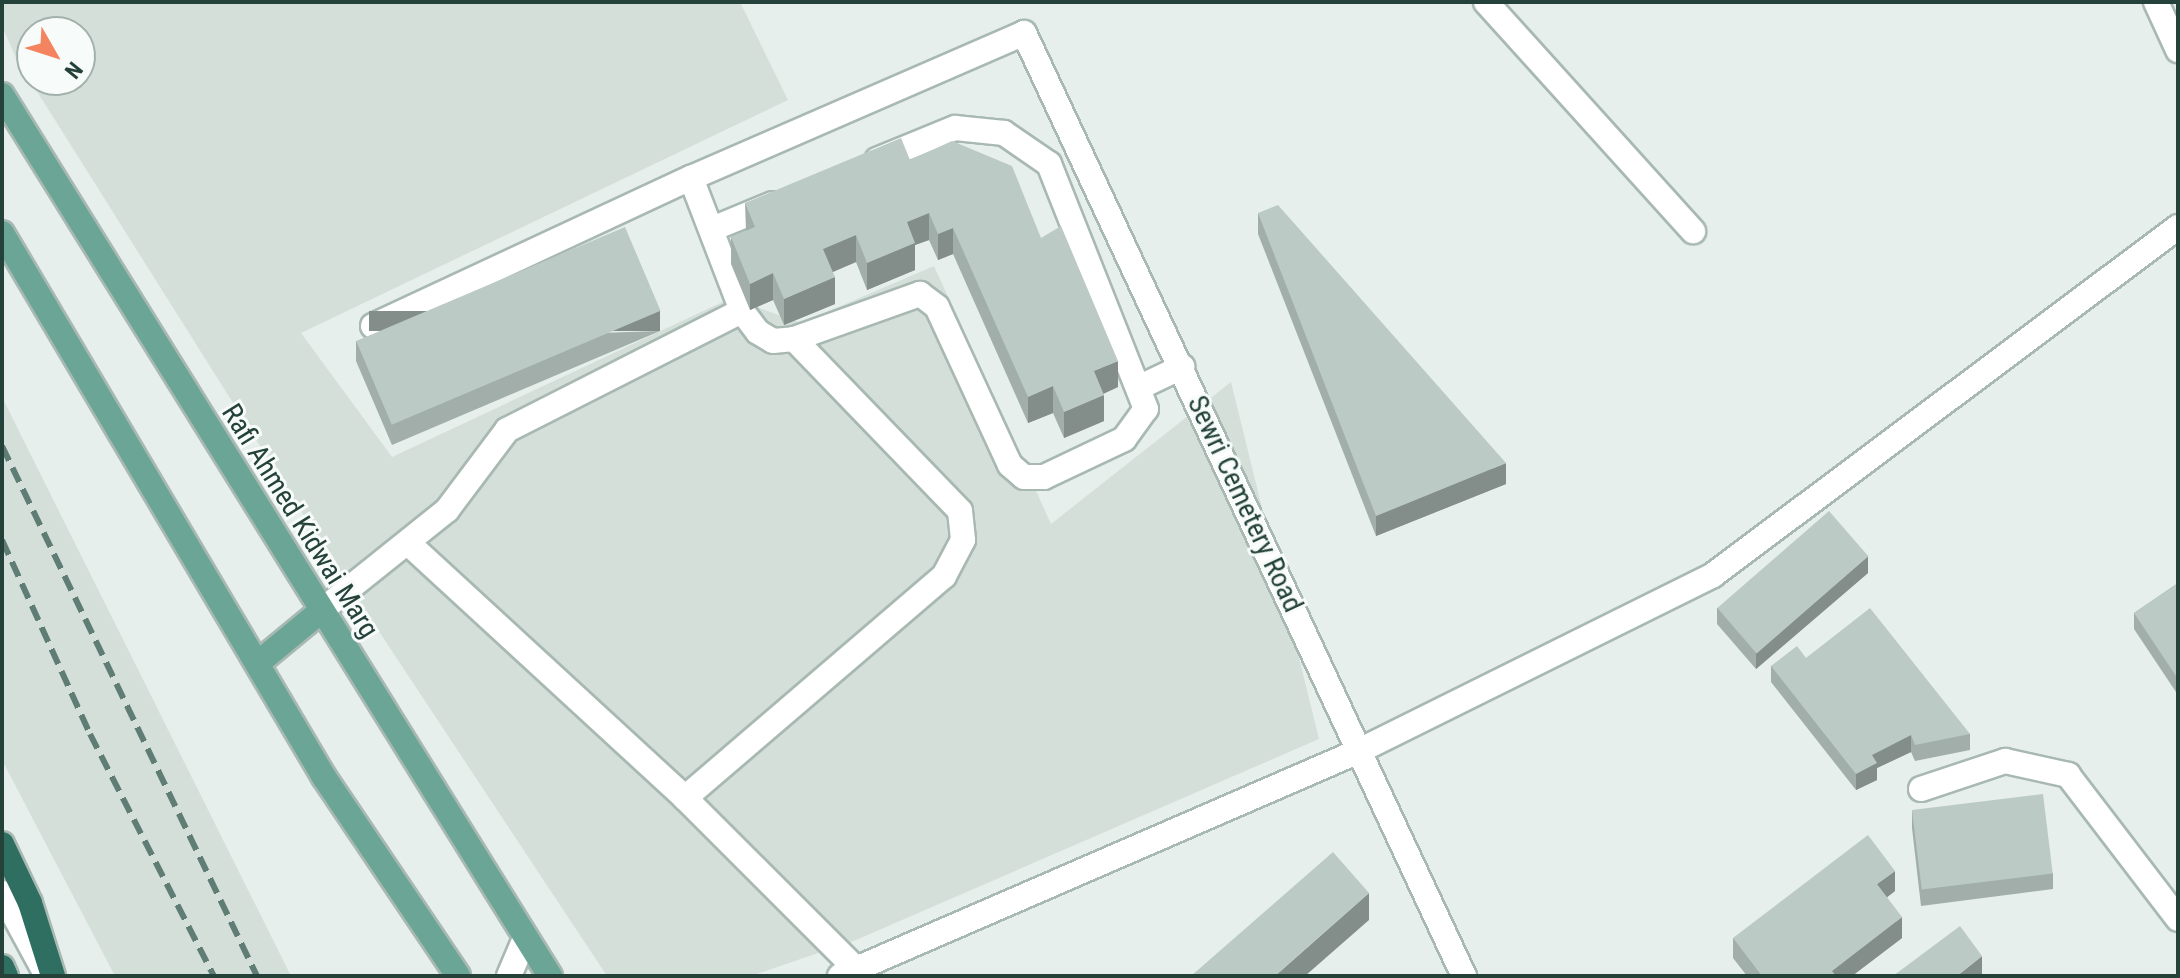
<!DOCTYPE html>
<html>
<head>
<meta charset="utf-8">
<style>
	body { margin:0 }
	#map { position:relative; width:2180px; height:978px; overflow:hidden; background:#e6efeb; font-family:"Roboto Condensed",sans-serif }
	div>[style] { position:absolute }
	.built>* { inset:0; background:#d4dfda }
	.roads { filter:drop-shadow(2px 0 #a8b8b2) drop-shadow(-2px 0 #a8b8b2) drop-shadow(0 2px #a8b8b2) drop-shadow(0 -2px #a8b8b2) }
	.minor>* { height:24px; margin:-12px; padding:0 12px; transform-origin:12px; border-radius:12px; background:#fff }
	.major>* { height:24px; margin:-12px; padding:0 12px; transform-origin:12px; border-radius:12px; background:#6aa596 }
	.highway>* { height:24px; margin:-12px; padding:0 12px; transform-origin:12px; border-radius:12px; background:#2f6f62 }
	.rail>* { height:6px; margin-top:-3px; transform-origin:0; background:repeating-linear-gradient(90deg,#5f7d75 0 16px,transparent 0 24px) }
	.wall>* { inset:0; background:#a1aea9 }
	.shaded-wall>* { inset:0; background:#838d89; transform-origin:0 0 }
	.building>* { inset:0; background:#bbcac4; transform-origin:0 0 }
	span { translate:-50% -50%; white-space:nowrap; text-align:center; line-height:1.15; -webkit-text-stroke:6px #f7fbf9; paint-order:stroke }
	.street-label { font-size:28px; color:#24423a }
	.frame { position:absolute; inset:0; border:4px solid #24423a; pointer-events:none }
	.north { position:absolute; left:16px; top:16px; width:80px; height:80px; box-sizing:border-box; background:#f7fbf9; border:2px solid #a3b1ad; border-radius:50%; rotate:129deg; font-size:22px; font-weight:700; line-height:32px; text-align:center; color:#24423a }
	.north::after { content:''; display:block; margin:auto; width:28px; height:36px; background:#f4845f; clip-path:polygon(50% 0,100% 100%,50% 72%,0 100%) }
</style>
</head>
<body>
<div id="map">
	<div class="built">
		<div style="clip-path:polygon(evenodd,2px 2px,740px 2px,788px 100px,301px 333px,392px 457px,731px 298px,801px 323px,934px 266px,1051px 524px,1231px 382px,1319px 739px,856px 940px,751px 976px,607px 976px,333px 562px,16px 58px,2px 26px,2px 2px,32px 32px,80px 32px,80px 80px,32px 80px,32px 32px)"></div>
		<div style="clip-path:polygon(2px 397px,291px 976px,115px 976px,2px 760px)"></div>
	</div>
	<div class="roads">
		<div class="minor">
			<div style="left:1486px;top:2px;width:309px;rotate:47.9deg"></div>
			<div style="left:2156px;top:2px;width:53px;rotate:65.4deg"></div>
			<div style="left:691px;top:178px;width:142px;rotate:69deg"></div>
			<div style="left:712px;top:229px;width:66px;rotate:-22.3deg"></div>
			<div style="left:373px;top:326px;width:351px;rotate:-25deg"></div>
			<div style="left:691px;top:178px;width:363px;rotate:-23.5deg"></div>
			<div style="left:1024px;top:33px;width:1041px;rotate:64.99deg"></div>
			<div style="left:794px;top:339px;width:134px;rotate:-19.7deg"></div>
			<div style="left:920px;top:294px;width:21px;rotate:37deg"></div>
			<div style="left:937px;top:307px;width:174px;rotate:65.2deg"></div>
			<div style="left:1010px;top:465px;width:18px;rotate:41deg"></div>
			<div style="left:1024px;top:477px;width:20px"></div>
			<div style="left:1044px;top:477px;width:89px;rotate:-25.4deg"></div>
			<div style="left:1124px;top:439px;width:37px;rotate:-54deg"></div>
			<div style="left:1146px;top:409px;width:264px;rotate:-111.6deg"></div>
			<div style="left:1049px;top:164px;width:55px;rotate:-145.4deg"></div>
			<div style="left:1004px;top:133px;width:49px;rotate:-174.2deg"></div>
			<div style="left:955px;top:128px;width:84px;rotate:157.7deg"></div>
			<div style="left:1140px;top:387px;width:47px;rotate:-25.5deg"></div>
			<div style="left:408px;top:543px;width:377px;rotate:42.6deg"></div>
			<div style="left:685px;top:798px;width:242px;rotate:45deg"></div>
			<div style="left:321px;top:611px;width:161px;rotate:-38.7deg"></div>
			<div style="left:447px;top:510px;width:100px;rotate:-53.1deg"></div>
			<div style="left:507px;top:430px;width:263px;rotate:-26.9deg"></div>
			<div style="left:742px;top:311px;width:26px;rotate:53deg"></div>
			<div style="left:758px;top:332px;width:17px;rotate:31deg"></div>
			<div style="left:773px;top:341px;width:21px;rotate:-5deg"></div>
			<div style="left:794px;top:339px;width:239px;rotate:46deg"></div>
			<div style="left:960px;top:511px;width:29px;rotate:84deg"></div>
			<div style="left:963px;top:540px;width:41px;rotate:117.8deg"></div>
			<div style="left:944px;top:576px;width:341px;rotate:139.4deg"></div>
			<div style="left:1921px;top:789px;width:89px;rotate:-18.4deg"></div>
			<div style="left:2005px;top:761px;width:65px;rotate:12.5deg"></div>
			<div style="left:2068px;top:775px;width:181px;rotate:52.6deg"></div>
			<div style="left:2px;top:893px;width:94px;rotate:61.5deg"></div>
			<div style="left:509px;top:976px;width:39px;rotate:-67deg"></div>
			<div style="left:840px;top:976px;width:566px;rotate:-23.44deg"></div>
			<div style="left:1359px;top:751px;width:395px;rotate:-26.4deg"></div>
			<div style="left:1713px;top:575px;width:581px;rotate:-36.81deg"></div>
		</div>
		<div class="major">
			<div style="left:2px;top:95px;width:1038px;rotate:58.12deg"></div>
			<div style="left:2px;top:233px;width:632px;rotate:59.38deg"></div>
			<div style="left:324px;top:777px;width:240px;rotate:56deg"></div>
			<div style="left:258px;top:663px;width:82px;rotate:-39.5deg"></div>
		</div>
		<div class="highway">
			<div style="left:2px;top:844px;width:65px;rotate:64.6deg"></div>
			<div style="left:30px;top:903px;width:77px;rotate:72.5deg"></div>
			<div style="left:2px;top:967px;width:10px;rotate:66deg"></div>
		</div>
	</div>
	<div class="rail">
		<div style="left:2px;top:446px;width:588px;rotate:64.31deg"></div>
		<div style="left:2px;top:540px;width:213px;rotate:65.6deg"></div>
		<div style="left:90px;top:734px;width:272px;rotate:62.9deg"></div>
	</div>
	<div class="wall">
		<div style="clip-path:polygon(910px 160px,1041px 238px,1118px 387px,1103px 394px,1104px 421px,1064px 438px,1053px 413px,1028px 423px,953px 254px,938px 260px,929px 240px,915px 245px,915px 270px,867px 290px,856px 262px,833px 272px,835px 304px,784px 325px,773px 300px,750px 310px,731px 264px,731px 237px,746px 231px,745px 203px)"></div>
		<div style="clip-path:polygon(1258px 213px,1506px 484px,1376px 536px,1258px 234px)"></div>
		<div style="clip-path:polygon(660px 331px,392px 445px,356px 361px,356px 341px)"></div>
		<div style="clip-path:polygon(1868px 573px,1756px 669px,1717px 624px,1717px 608px)"></div>
		<div style="clip-path:polygon(2178px 583px,2178px 695px,2134px 629px,2134px 613px)"></div>
		<div style="clip-path:polygon(1806px 658px,1970px 734px,1970px 750px,1915px 761px,1911px 752px,1877px 768px,1877px 780px,1856px 790px,1771px 682px,1771px 666px)"></div>
		<div style="clip-path:polygon(1912px 811px,2053px 873px,2053px 889px,1921px 906px,1912px 828px)"></div>
		<div style="clip-path:polygon(1895px 891px,1887px 897px,1902px 938px,1852px 976px,1747px 976px,1733px 958px,1733px 938px)"></div>
	</div>
	<div class="shaded-wall">
		<div style="clip-path:polygon(929px 213px,929px 240px,915px 245px,915px 270px,867px 290px,867px 263px,907px 222px)"></div>
		<div style="clip-path:polygon(953px 228px,953px 254px,938px 260px,938px 234px)"></div>
		<div style="clip-path:polygon(856px 235px,856px 262px,823px 276px,823px 249px)"></div>
		<div style="clip-path:polygon(773px 273px,773px 300px,750px 310px,750px 284px)"></div>
		<div style="clip-path:polygon(835px 277px,835px 304px,784px 325px,784px 299px)"></div>
		<div style="left:660px;top:311px;width:20px;height:291px;rotate:90deg"></div>
		<div style="clip-path:polygon(1118px 361px,1118px 387px,1094px 398px,1094px 371px)"></div>
		<div style="clip-path:polygon(1053px 386px,1053px 413px,1028px 423px,1028px 397px)"></div>
		<div style="clip-path:polygon(1104px 395px,1104px 421px,1064px 438px,1064px 412px)"></div>
		<div style="clip-path:polygon(1506px 463px,1506px 484px,1376px 536px,1376px 516px)"></div>
		<div style="clip-path:polygon(1868px 556px,1868px 573px,1756px 669px,1756px 653px)"></div>
		<div style="clip-path:polygon(1911px 735px,1911px 752px,1877px 768px,1877px 780px,1856px 790px,1856px 774px,1872px 755px)"></div>
		<div style="clip-path:polygon(1895px 871px,1895px 891px,1877px 905px,1877px 884px)"></div>
		<div style="clip-path:polygon(1369px 893px,1369px 920px,1305px 976px,1275px 976px)"></div>
		<div style="clip-path:polygon(1902px 917px,1902px 938px,1852px 976px,1832px 976px,1832px 971px)"></div>
		<div style="clip-path:polygon(1982px 956px,1982px 976px,1957px 976px)"></div>
	</div>
	<div class="building">
		<div style="clip-path:polygon(901px 138px,910px 160px,952px 141px,1012px 166px,1041px 238px,1061px 226px,1118px 361px,1094px 371px,1104px 395px,1064px 412px,1053px 386px,1028px 397px,953px 228px,938px 234px,929px 213px,907px 222px,915px 243px,867px 263px,856px 235px,823px 249px,835px 277px,784px 299px,773px 273px,750px 284px,731px 237px,755px 227px,745px 203px)"></div>
		<div style="clip-path:polygon(1278px 205px,1506px 463px,1376px 516px,1258px 213px)"></div>
		<div style="left:625px;top:227px;width:91px;height:292px;rotate:67deg"></div>
		<div style="left:1829px;top:511px;width:60px;height:148px;rotate:49deg"></div>
		<div style="clip-path:polygon(2178px 583px,2178px 679px,2134px 613px)"></div>
		<div style="clip-path:polygon(1870px 608px,1970px 734px,1915px 745px,1911px 735px,1872px 755px,1877px 763px,1856px 774px,1771px 666px,1797px 646px,1806px 658px)"></div>
		<div style="left:2043px;top:794px;width:80px;height:132px;rotate:83deg"></div>
		<div style="clip-path:polygon(1868px 835px,1895px 871px,1877px 884px,1902px 917px,1832px 971px,1836px 976px,1762px 976px,1733px 938px)"></div>
		<div style="clip-path:polygon(1333px 852px,1369px 893px,1275px 976px,1191px 976px)"></div>
		<div style="clip-path:polygon(1960px 926px,1982px 956px,1957px 976px,1893px 976px)"></div>
	</div>
	<div class="street-label">
		<span style="left:1245px;top:504px;rotate:65deg">Sewri Cemetery Road</span>
		<span style="left:300px;top:521px;rotate:58deg">Rafi Ahmed Kidwai Marg</span>
	</div>
	<div class="frame"></div>
	<div class="north">N</div>
</div>
</body>
</html>
